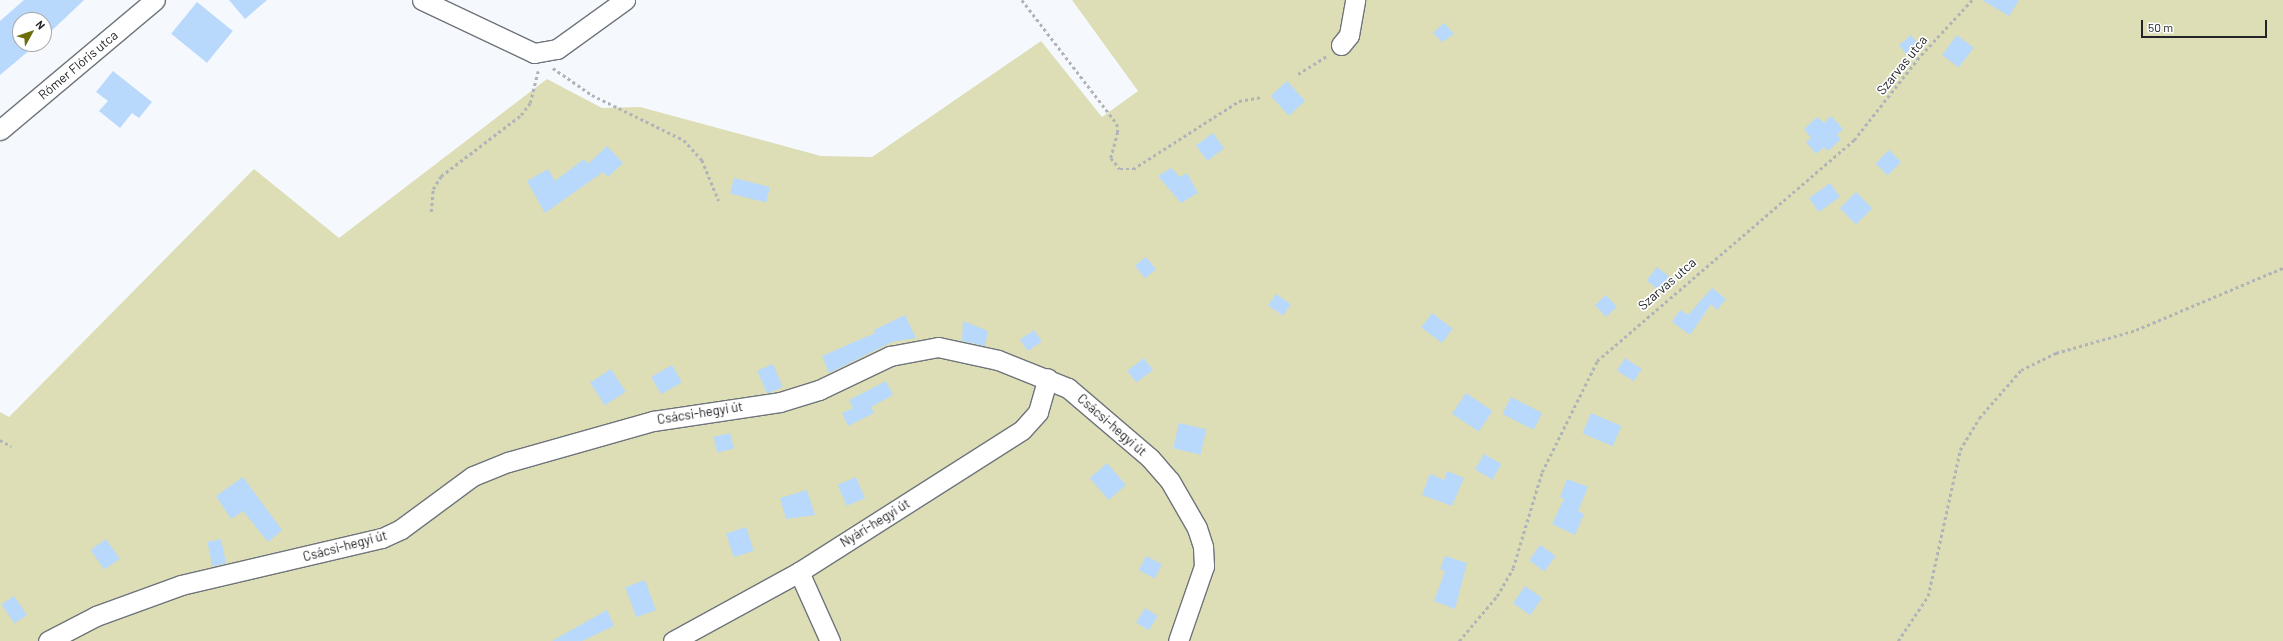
<!DOCTYPE html>
<html>
<head>
<meta charset="utf-8">
<style>
	body { margin:0 }
	#map { position:relative; width:2283px; height:641px; overflow:hidden; background:#f5f9fe; font-family:Barlow,sans-serif }
	div>[style] { position:absolute }
	.green>* { inset:0; background:#dddeb5 }
	.building>* { inset:0; background:#b8d8fc; transform-origin:0 0 }
	.path>* { height:2.5px; margin-top:-1.25px; transform-origin:0; background:repeating-linear-gradient(90deg,#b0b4b8 0 3px,transparent 0 6px) }
	.roads { filter:drop-shadow(1px 0 #6e747b) drop-shadow(-1px 0 #6e747b) drop-shadow(0 1px #6e747b) drop-shadow(0 -1px #6e747b) }
	.street>* { height:19px; margin:-9.5px; padding:0 9.5px; transform-origin:9.5px; border-radius:9.5px; background:#fff }
	span { translate:-50% -50%; white-space:nowrap; text-align:center; line-height:1.15; -webkit-text-stroke:3.5px #fff; paint-order:stroke }
	.street-label { font-size:13px; color:#222427 }
	.north { position:absolute; left:12px; top:12px; width:40px; height:40px; box-sizing:border-box; background:#fff; border:1px solid #a7a7a9; border-radius:50%; rotate:50deg; font-size:11px; font-weight:700; line-height:16px; text-align:center; color:#222427 }
	.north::after { content:''; display:block; margin:auto; width:14px; height:18px; background:#6e6c0b; clip-path:polygon(50% 0,100% 100%,50% 72%,0 100%) }
	.scale { position:absolute; left:2141px; top:20px; width:126px; height:18px; box-sizing:border-box; border:2px solid #222427; border-top:0; padding-left:5px; font-size:12px; line-height:14px; white-space:nowrap; color:#222427; -webkit-text-stroke:3px #fff; paint-order:stroke }
</style>
</head>
<body>
<div id="map">
	<div class="green">
		<div style="clip-path:polygon(1072px 0,2283px 0,2283px 641px,0 641px,0 412px,9px 417px,254px 169px,339px 238px,547px 79px,602px 108px,640px 107px,821px 156px,872px 157px,1041px 41px,1102px 117px,1138px 91px)"></div>
	</div>
	<div class="building">
		<div style="clip-path:polygon(24px 0,84px 0,44px 38px,44px 20px,20px 20px,20px 44px,37px 44px,0 75px,0 21px)"></div>
		<div style="clip-path:polygon(229px 0,267px 0,245px 19px)"></div>
		<div style="clip-path:polygon(1982px 0,2019px 0,2009px 16px)"></div>
		<div style="left:197px;top:2px;width:46px;height:41px;rotate:39deg"></div>
		<div style="clip-path:polygon(1444px 23px,1454px 34px,1442px 42px,1433px 33px)"></div>
		<div style="left:1911px;top:35px;width:16px;height:16px;rotate:50deg"></div>
		<div style="left:1957px;top:35px;width:21px;height:25px;rotate:37deg"></div>
		<div style="clip-path:polygon(113px 71px,152px 102px,139px 118px,132px 113px,120px 128px,99px 111px,108px 101px,96px 92px)"></div>
		<div style="left:1287px;top:81px;width:27px;height:22px;rotate:48deg"></div>
		<div style="clip-path:polygon(1831px 116px,1843px 129px,1837px 135px,1841px 139px,1828px 151px,1824px 147px,1816px 154px,1806px 142px,1811px 138px,1804px 129px,1817px 117px,1824px 123px)"></div>
		<div style="left:1213px;top:133px;width:19px;height:21px;rotate:54deg"></div>
		<div style="clip-path:polygon(607px 146px,623px 163px,608px 177px,603px 172px,545px 213px,527px 181px,548px 169px,555px 181px,584px 159px,588px 164px)"></div>
		<div style="left:1889px;top:150px;width:17px;height:19px;rotate:45deg"></div>
		<div style="clip-path:polygon(1171px 168px,1180px 177px,1187px 173px,1198px 193px,1181px 203px,1158px 176px)"></div>
		<div style="left:734px;top:178px;width:37px;height:16px;rotate:14deg"></div>
		<div style="left:1830px;top:183px;width:17px;height:26px;rotate:54deg"></div>
		<div style="left:1856px;top:192px;width:23px;height:23px;rotate:45deg"></div>
		<div style="left:1146px;top:257px;width:16px;height:14px;rotate:52deg"></div>
		<div style="left:1657px;top:267px;width:18px;height:17px;rotate:38deg"></div>
		<div style="clip-path:polygon(1712px 288px,1726px 299px,1717px 310px,1711px 304px,1690px 335px,1672px 322px,1680px 310px,1688px 315px)"></div>
		<div style="left:1276px;top:294px;width:18px;height:14px;rotate:34deg"></div>
		<div style="left:1606px;top:295px;width:16px;height:15px;rotate:47deg"></div>
		<div style="left:1432px;top:313px;width:26px;height:18px;rotate:37deg"></div>
		<div style="clip-path:polygon(905px 315px,916px 338px,892px 342px,829px 373px,822px 356px,875px 333px,874px 330px)"></div>
		<div style="clip-path:polygon(963px 321px,988px 331px,985px 346px,962px 341px)"></div>
		<div style="left:1034px;top:330px;width:14px;height:17px;rotate:56deg"></div>
		<div style="left:1144px;top:358px;width:15px;height:21px;rotate:53deg"></div>
		<div style="left:1625px;top:358px;width:20px;height:15px;rotate:33deg"></div>
		<div style="left:773px;top:364px;width:25px;height:17px;rotate:67deg"></div>
		<div style="left:672px;top:365px;width:20px;height:24px;rotate:60deg"></div>
		<div style="left:611px;top:369px;width:27px;height:25px;rotate:57deg"></div>
		<div style="clip-path:polygon(886px 381px,893px 395px,871px 407px,874px 413px,848px 426px,842px 413px,853px 408px,849px 400px)"></div>
		<div style="left:1466px;top:393px;width:32px;height:25px;rotate:34deg"></div>
		<div style="left:1511px;top:397px;width:35px;height:19px;rotate:27deg"></div>
		<div style="left:1591px;top:413px;width:33px;height:22px;rotate:23deg"></div>
		<div style="left:1179px;top:423px;width:28px;height:26px;rotate:13deg"></div>
		<div style="left:730px;top:433px;width:16px;height:17px;rotate:76deg"></div>
		<div style="left:1484px;top:454px;width:20px;height:18px;rotate:30deg"></div>
		<div style="left:1107px;top:463px;width:29px;height:23px;rotate:49deg"></div>
		<div style="clip-path:polygon(1447px 471px,1464px 478px,1452px 506px,1422px 495px,1430px 474px,1444px 480px)"></div>
		<div style="clip-path:polygon(243px 477px,282px 530px,268px 542px,243px 511px,231px 519px,216px 496px)"></div>
		<div style="left:856px;top:477px;width:23px;height:20px;rotate:67deg"></div>
		<div style="clip-path:polygon(1567px 479px,1588px 487px,1578px 511px,1584px 514px,1575px 535px,1552px 524px,1564px 499px,1560px 497px)"></div>
		<div style="clip-path:polygon(807px 490px,815px 515px,786px 519px,780px 498px)"></div>
		<div style="left:746px;top:527px;width:25px;height:21px;rotate:72deg"></div>
		<div style="left:106px;top:539px;width:24px;height:19px;rotate:55deg"></div>
		<div style="left:221px;top:539px;width:25px;height:14px;rotate:78deg"></div>
		<div style="left:1540px;top:545px;width:19px;height:19px;rotate:35deg"></div>
		<div style="left:1146px;top:556px;width:18px;height:16px;rotate:27deg"></div>
		<div style="clip-path:polygon(1445px 556px,1467px 563px,1455px 609px,1434px 601px,1445px 571px,1440px 569px)"></div>
		<div style="left:645px;top:580px;width:32px;height:21px;rotate:70deg"></div>
		<div style="left:1525px;top:586px;width:21px;height:21px;rotate:35deg"></div>
		<div style="left:14px;top:596px;width:23px;height:15px;rotate:56deg"></div>
		<div style="left:1145px;top:608px;width:15px;height:17px;rotate:32deg"></div>
		<div style="clip-path:polygon(607px 610px,614px 626px,582px 641px,552px 641px)"></div>
	</div>
	<div class="path">
		<div style="left:1022px;top:0;width:156px;rotate:52.5deg"></div>
		<div style="left:1117px;top:124px;width:8px;rotate:83deg"></div>
		<div style="left:1118px;top:132px;width:27px;rotate:105deg"></div>
		<div style="left:1111px;top:158px;width:14px;rotate:51deg"></div>
		<div style="left:1120px;top:169px;width:13px"></div>
		<div style="left:1133px;top:169px;width:126px;rotate:-32.7deg"></div>
		<div style="left:1239px;top:101px;width:22px;rotate:-10deg"></div>
		<div style="left:553px;top:68px;width:47px;rotate:34.7deg"></div>
		<div style="left:592px;top:95px;width:102px;rotate:26.1deg"></div>
		<div style="left:684px;top:140px;width:27px;rotate:48deg"></div>
		<div style="left:702px;top:160px;width:44px;rotate:67.5deg"></div>
		<div style="left:1298px;top:74px;width:36px;rotate:-32deg"></div>
		<div style="left:431px;top:212px;width:23px;rotate:-85deg"></div>
		<div style="left:433px;top:189px;width:15px;rotate:-58deg"></div>
		<div style="left:441px;top:176px;width:101px;rotate:-37.3deg"></div>
		<div style="left:521px;top:115px;width:15px;rotate:-53deg"></div>
		<div style="left:530px;top:103px;width:33px;rotate:-76deg"></div>
		<div style="left:0;top:440px;width:13px;rotate:29deg"></div>
		<div style="left:1459px;top:641px;width:59px;rotate:-49.8deg"></div>
		<div style="left:1497px;top:596px;width:32px;rotate:-60deg"></div>
		<div style="left:1513px;top:568px;width:100px;rotate:-73.2deg"></div>
		<div style="left:1542px;top:472px;width:124px;rotate:-63.6deg"></div>
		<div style="left:1597px;top:361px;width:339px;rotate:-40.7deg"></div>
		<div style="left:1854px;top:140px;width:108px;rotate:-51.8deg"></div>
		<div style="left:1921px;top:55px;width:75px;rotate:-47.2deg"></div>
		<div style="left:1898px;top:641px;width:54px;rotate:-56.3deg"></div>
		<div style="left:1928px;top:596px;width:149px;rotate:-77.6deg"></div>
		<div style="left:1960px;top:450px;width:37px;rotate:-59deg"></div>
		<div style="left:1979px;top:418px;width:64px;rotate:-48.8deg"></div>
		<div style="left:2021px;top:370px;width:39px;rotate:-26deg"></div>
		<div style="left:2056px;top:353px;width:83px;rotate:-16deg"></div>
		<div style="left:2136px;top:330px;width:160px;rotate:-22.9deg"></div>
	</div>
	<div class="roads">
		<div class="street">
			<div style="left:422px;top:0;width:124px;rotate:25.3deg"></div>
			<div style="left:534px;top:53px;width:23px;rotate:-10deg"></div>
			<div style="left:557px;top:49px;width:84px;rotate:-35.8deg"></div>
			<div style="left:1341px;top:45px;width:13px;rotate:-51deg"></div>
			<div style="left:1349px;top:35px;width:36px;rotate:-80deg"></div>
			<div style="left:0;top:130px;width:202px;rotate:-40deg"></div>
			<div style="left:799px;top:572px;width:76px;rotate:65.8deg"></div>
			<div style="left:48px;top:641px;width:54px;rotate:-27.5deg"></div>
			<div style="left:96px;top:616px;width:90px;rotate:-20deg"></div>
			<div style="left:181px;top:585px;width:206px;rotate:-13.2deg"></div>
			<div style="left:382px;top:538px;width:21px;rotate:-25deg"></div>
			<div style="left:401px;top:529px;width:89px;rotate:-36.4deg"></div>
			<div style="left:473px;top:476px;width:38px;rotate:-22deg"></div>
			<div style="left:508px;top:462px;width:151px;rotate:-15.8deg"></div>
			<div style="left:653px;top:421px;width:128px;rotate:-8.5deg"></div>
			<div style="left:780px;top:402px;width:41px;rotate:-17.1deg"></div>
			<div style="left:819px;top:390px;width:79px;rotate:-25.6deg"></div>
			<div style="left:890px;top:356px;width:49px;rotate:-10.6deg"></div>
			<div style="left:938px;top:347px;width:61px;rotate:12.2deg"></div>
			<div style="left:998px;top:360px;width:75px;rotate:21.8deg"></div>
			<div style="left:1068px;top:388px;width:108px;rotate:40.5deg"></div>
			<div style="left:1150px;top:458px;width:30px;rotate:49deg"></div>
			<div style="left:1170px;top:481px;width:54px;rotate:60.1deg"></div>
			<div style="left:1197px;top:528px;width:20px;rotate:72deg"></div>
			<div style="left:1203px;top:547px;width:19px;rotate:87deg"></div>
			<div style="left:1204px;top:566px;width:79px;rotate:109.1deg"></div>
			<div style="left:673px;top:641px;width:144px;rotate:-28.7deg"></div>
			<div style="left:799px;top:572px;width:264px;rotate:-32.5deg"></div>
			<div style="left:1022px;top:430px;width:24px;rotate:-48deg"></div>
			<div style="left:1038px;top:412px;width:35px;rotate:-74deg"></div>
		</div>
	</div>
	<div class="street-label">
		<span style="left:78px;top:65px;rotate:-40deg">Rómer Flóris utca</span>
		<span style="left:1902px;top:65px;rotate:-51deg">Szarvas utca</span>
		<span style="left:1667px;top:284px;rotate:-41deg">Szarvas utca</span>
		<span style="left:700px;top:413px;rotate:-9deg">Csácsi-hegyi út</span>
		<span style="left:1112px;top:425px;rotate:41deg">Csácsi-hegyi út</span>
		<span style="left:875px;top:523px;rotate:-32deg">Nyári-hegyi út</span>
		<span style="left:345px;top:546px;rotate:-15deg">Csácsi-hegyi út</span>
	</div>
	<div class="north">N</div>
	<div class="scale">50 m</div>
</div>
</body>
</html>
